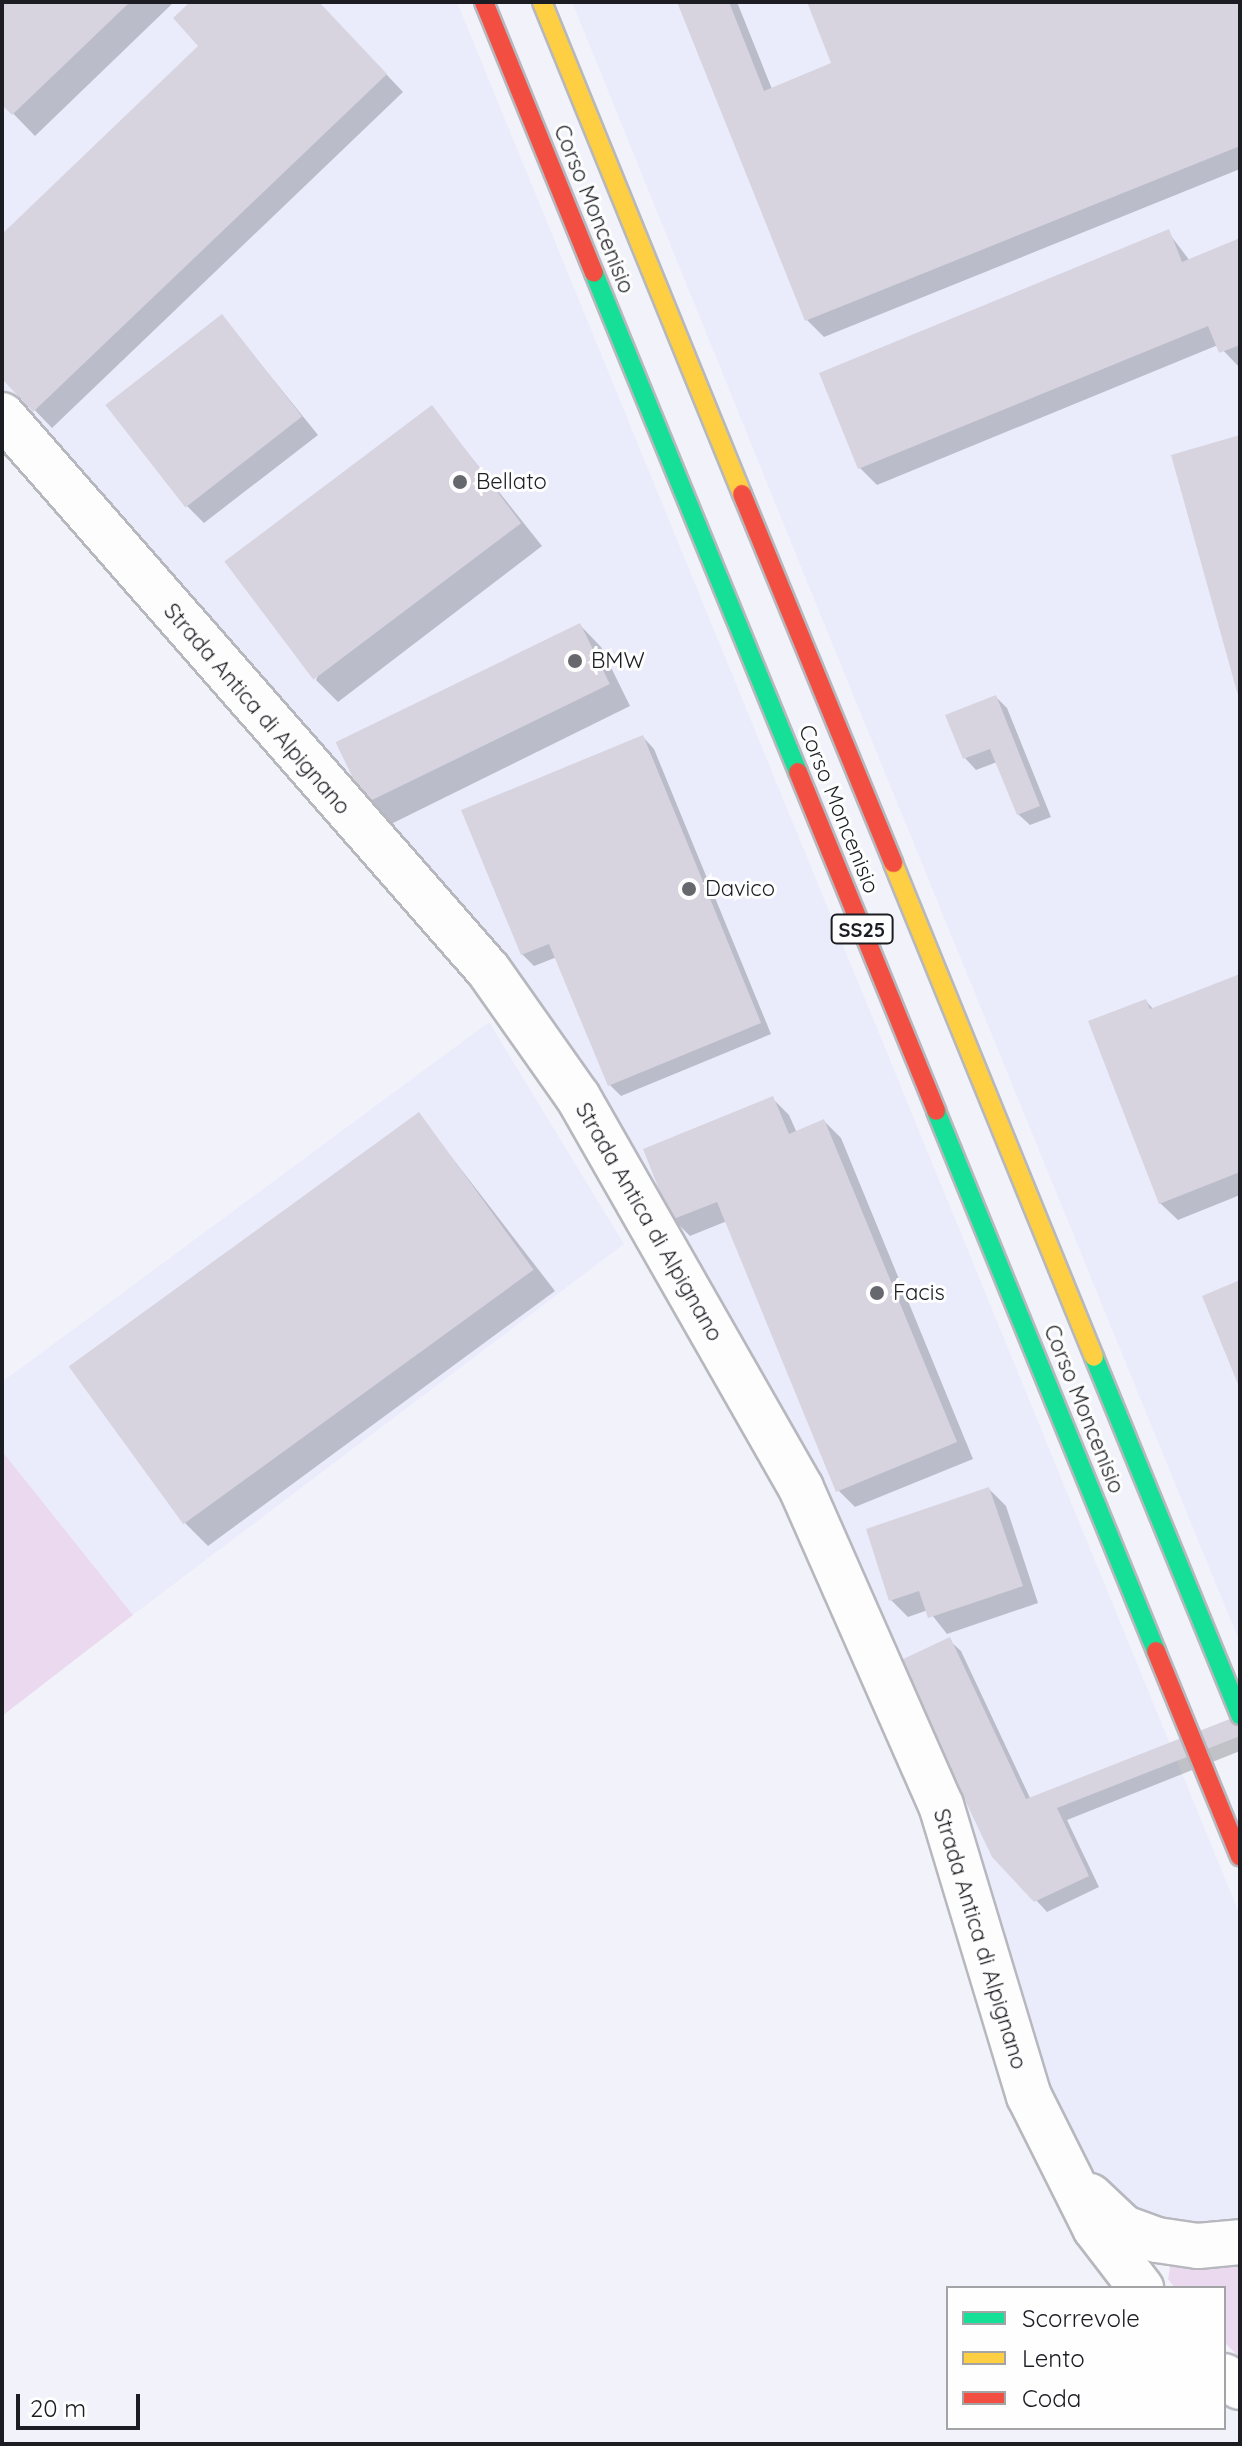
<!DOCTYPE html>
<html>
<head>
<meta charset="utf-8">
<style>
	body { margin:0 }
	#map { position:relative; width:1242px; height:2446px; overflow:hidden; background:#f2f3fa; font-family:Quicksand,sans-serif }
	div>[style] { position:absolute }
	.built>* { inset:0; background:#eaecfc }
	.green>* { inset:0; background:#ebdaef }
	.shadow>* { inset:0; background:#0003 }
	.building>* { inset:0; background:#d7d4e0; transform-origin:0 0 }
	.roads { filter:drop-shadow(2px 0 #b7b8be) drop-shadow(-2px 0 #b7b8be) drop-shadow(0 2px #b7b8be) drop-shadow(0 -2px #b7b8be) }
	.street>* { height:44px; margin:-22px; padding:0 22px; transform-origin:22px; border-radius:22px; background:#fdfdfe }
	.fast>* { height:18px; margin:-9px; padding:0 9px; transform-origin:9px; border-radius:9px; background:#16e098 }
	.slow>* { height:18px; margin:-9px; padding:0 9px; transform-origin:9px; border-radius:9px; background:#ffcf43 }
	.jam>* { height:18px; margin:-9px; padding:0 9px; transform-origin:9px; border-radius:9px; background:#f24e42 }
	.dots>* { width:22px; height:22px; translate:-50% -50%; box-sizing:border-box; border:4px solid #fefefe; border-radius:50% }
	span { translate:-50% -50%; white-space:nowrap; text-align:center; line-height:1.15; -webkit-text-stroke:6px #fefefe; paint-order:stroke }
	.shield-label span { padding:2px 6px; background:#fefefe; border:2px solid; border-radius:6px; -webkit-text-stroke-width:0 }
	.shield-label { font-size:20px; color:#1c1d23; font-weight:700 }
	.street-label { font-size:22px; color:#1c1d23 }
	.poi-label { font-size:22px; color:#1c1d23 }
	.left { translate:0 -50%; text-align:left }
	.frame { position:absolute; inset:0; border:4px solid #1c1d23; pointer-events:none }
	.legend { position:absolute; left:946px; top:2286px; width:280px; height:144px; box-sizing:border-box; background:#fefefe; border:2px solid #a4a4a6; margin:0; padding:10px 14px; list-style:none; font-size:24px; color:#1c1d23 }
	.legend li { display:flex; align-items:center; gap:16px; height:40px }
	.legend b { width:40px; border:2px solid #a4a4a6 }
	.scale { position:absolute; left:16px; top:2394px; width:124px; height:36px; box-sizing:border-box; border:4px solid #1c1d23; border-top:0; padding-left:10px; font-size:24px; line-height:28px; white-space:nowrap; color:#1c1d23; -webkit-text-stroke:6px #fefefe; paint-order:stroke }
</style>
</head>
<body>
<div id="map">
	<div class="built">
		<div style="clip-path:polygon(2px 2px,457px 2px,1240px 1915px,1240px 2219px,1211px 2228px,1148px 2224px,1094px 2178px,1042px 2075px,816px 1479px,607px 1101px,495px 949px,2px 395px)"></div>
		<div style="clip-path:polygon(572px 2px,1240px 2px,1240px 1643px,814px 599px)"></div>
		<div style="clip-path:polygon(489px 1022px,624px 1244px,133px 1615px,2px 1451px,2px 1382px)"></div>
	</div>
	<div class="green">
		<div style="clip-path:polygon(2px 1451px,133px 1615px,2px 1716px)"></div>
		<div style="clip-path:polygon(1240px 2259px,1240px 2358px,1224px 2342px,1224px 2288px,1175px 2288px,1168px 2279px,1170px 2267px,1177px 2263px)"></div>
	</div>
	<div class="shadow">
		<div style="clip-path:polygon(2px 2px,174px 2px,35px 136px,2px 102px)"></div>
		<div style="clip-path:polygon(193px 2px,318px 2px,403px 92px,52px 428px,2px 376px,2px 237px,201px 46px)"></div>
		<div style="clip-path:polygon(679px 2px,737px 2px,772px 89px,834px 64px,809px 2px,1240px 2px,1240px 169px,824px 337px,807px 320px)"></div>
		<div style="clip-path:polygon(1168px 232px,1190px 261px,1240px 240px,1240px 368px,1218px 345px,877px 485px,860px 468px,822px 374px)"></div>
		<div style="clip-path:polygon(222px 316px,318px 435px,204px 523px,187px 506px)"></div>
		<div style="clip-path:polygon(432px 408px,542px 546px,338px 702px,316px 680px)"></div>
		<div style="clip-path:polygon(580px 625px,601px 647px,630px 706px,389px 825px,368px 803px)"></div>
		<div style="clip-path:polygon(996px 697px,1007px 708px,1051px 817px,1030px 825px,1018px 814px,997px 762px,976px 770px,965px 758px)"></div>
		<div style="clip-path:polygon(643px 737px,654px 749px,771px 1034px,621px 1096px,609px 1084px,557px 957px,534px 966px,522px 954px)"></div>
		<div style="clip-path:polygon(1240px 976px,1240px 1195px,1178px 1220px,1160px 1203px,1146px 1001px,1154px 1010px)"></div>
		<div style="clip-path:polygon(772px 1098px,789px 1115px,797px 1133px,824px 1121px,841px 1138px,973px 1459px,855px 1507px,838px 1490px,727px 1221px,690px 1236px,673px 1219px,645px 1151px)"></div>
		<div style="clip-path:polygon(419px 1115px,555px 1291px,208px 1546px,186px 1524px,73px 1370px)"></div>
		<div style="clip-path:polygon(989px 1489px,1006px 1506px,1038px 1603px,947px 1634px,928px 1610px,908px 1617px,891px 1600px)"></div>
		<div style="clip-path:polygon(949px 1640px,961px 1651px,1031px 1800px,1240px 1717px,1240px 1751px,1067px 1820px,1099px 1887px,1047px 1912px,1036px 1900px)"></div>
	</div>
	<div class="building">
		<div style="clip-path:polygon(2px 2px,130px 2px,12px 115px,2px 105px)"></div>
		<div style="clip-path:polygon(190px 2px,319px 2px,387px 74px,33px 412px,2px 379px,2px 234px,198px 46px,173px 18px)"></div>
		<div style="clip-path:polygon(677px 2px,729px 2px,764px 91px,831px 63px,807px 2px,1240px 2px,1240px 146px,805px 321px)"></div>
		<div style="clip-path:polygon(1169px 229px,1182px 262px,1240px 238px,1240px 345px,1219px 353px,1208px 326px,858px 469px,819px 373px)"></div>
		<div style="left:222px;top:314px;width:130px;height:148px;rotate:52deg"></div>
		<div style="left:432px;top:405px;width:148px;height:260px;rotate:53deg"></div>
		<div style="clip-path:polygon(1240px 435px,1240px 698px,1239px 699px,1171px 455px)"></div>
		<div style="left:580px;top:623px;width:68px;height:272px;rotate:64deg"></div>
		<div style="clip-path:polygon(996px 695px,1040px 806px,1017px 815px,990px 749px,963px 759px,945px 715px)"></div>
		<div style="clip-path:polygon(643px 735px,761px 1023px,608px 1086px,549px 944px,521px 955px,461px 810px)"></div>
		<div style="clip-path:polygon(1240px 974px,1240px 1172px,1159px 1204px,1088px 1021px,1146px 999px,1150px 1009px)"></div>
		<div style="clip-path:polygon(773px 1096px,789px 1134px,824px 1119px,957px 1442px,836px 1492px,717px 1202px,671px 1220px,643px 1149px)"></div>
		<div style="left:419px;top:1112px;width:195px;height:433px;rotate:54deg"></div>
		<div style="clip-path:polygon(1240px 1280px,1240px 1389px,1202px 1296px)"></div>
		<div style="clip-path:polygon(989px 1487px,1023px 1586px,928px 1618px,919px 1591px,889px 1601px,866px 1529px)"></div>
		<div style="clip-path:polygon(950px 1637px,1026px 1799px,1240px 1715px,1240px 1736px,1057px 1808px,1089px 1876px,1034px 1902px,992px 1857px,899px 1661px)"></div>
	</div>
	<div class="roads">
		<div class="street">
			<div style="left:2px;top:415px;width:739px;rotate:48.78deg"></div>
			<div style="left:489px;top:971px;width:154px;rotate:54.8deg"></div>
			<div style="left:578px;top:1097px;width:450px;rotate:60.3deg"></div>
			<div style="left:801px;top:1488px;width:347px;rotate:66.2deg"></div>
			<div style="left:941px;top:1805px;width:304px;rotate:73.2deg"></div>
			<div style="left:1029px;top:2096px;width:148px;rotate:63.4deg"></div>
			<div style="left:1095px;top:2228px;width:76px;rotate:52.5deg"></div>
			<div style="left:1090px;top:2196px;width:47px;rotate:43.3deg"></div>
			<div style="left:1124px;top:2228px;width:35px;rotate:20deg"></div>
			<div style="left:1157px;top:2240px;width:41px;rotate:8.3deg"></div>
			<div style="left:1198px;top:2246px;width:42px;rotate:-5.4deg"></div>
			<div style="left:1224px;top:2376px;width:19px;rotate:35deg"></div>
		</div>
		<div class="fast">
			<div style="left:594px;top:273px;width:539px;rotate:67.76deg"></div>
			<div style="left:936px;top:1111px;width:583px;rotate:67.83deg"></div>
			<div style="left:1094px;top:1357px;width:387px;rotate:67.8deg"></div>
		</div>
		<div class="slow">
			<div style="left:542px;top:2px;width:531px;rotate:67.88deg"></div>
			<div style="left:893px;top:863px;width:533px;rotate:67.86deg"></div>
		</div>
		<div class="jam">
			<div style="left:484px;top:2px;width:292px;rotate:67.9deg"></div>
			<div style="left:742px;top:494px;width:399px;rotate:67.7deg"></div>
			<div style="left:798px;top:772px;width:366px;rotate:67.8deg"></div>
			<div style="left:1156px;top:1651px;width:222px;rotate:67.8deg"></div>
		</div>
	</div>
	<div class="dots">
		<div style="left:460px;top:482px;background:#67686e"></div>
		<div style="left:575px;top:661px;background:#67686e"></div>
		<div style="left:689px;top:889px;background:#67686e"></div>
		<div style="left:877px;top:1293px;background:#67686e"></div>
	</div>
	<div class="shield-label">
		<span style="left:862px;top:929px">SS25</span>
	</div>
	<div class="street-label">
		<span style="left:594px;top:209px;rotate:68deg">Corso Moncenisio</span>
		<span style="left:257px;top:709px;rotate:49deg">Strada Antica di Alpignano</span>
		<span style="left:839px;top:809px;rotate:68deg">Corso Moncenisio</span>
		<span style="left:649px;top:1222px;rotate:60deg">Strada Antica di Alpignano</span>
		<span style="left:1084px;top:1409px;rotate:68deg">Corso Moncenisio</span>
		<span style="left:980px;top:1939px;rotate:73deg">Strada Antica di Alpignano</span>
	</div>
	<div class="poi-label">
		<span class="left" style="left:476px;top:482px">Bellato</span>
		<span class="left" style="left:591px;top:661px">BMW</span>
		<span class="left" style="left:705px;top:889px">Davico</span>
		<span class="left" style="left:893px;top:1293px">Facis</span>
	</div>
	<div class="frame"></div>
	<ul class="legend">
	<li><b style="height:10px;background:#16e098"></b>Scorrevole</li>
	<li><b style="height:10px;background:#ffcf43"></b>Lento</li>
	<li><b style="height:10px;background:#f24e42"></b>Coda</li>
	</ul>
	<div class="scale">20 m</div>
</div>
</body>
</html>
